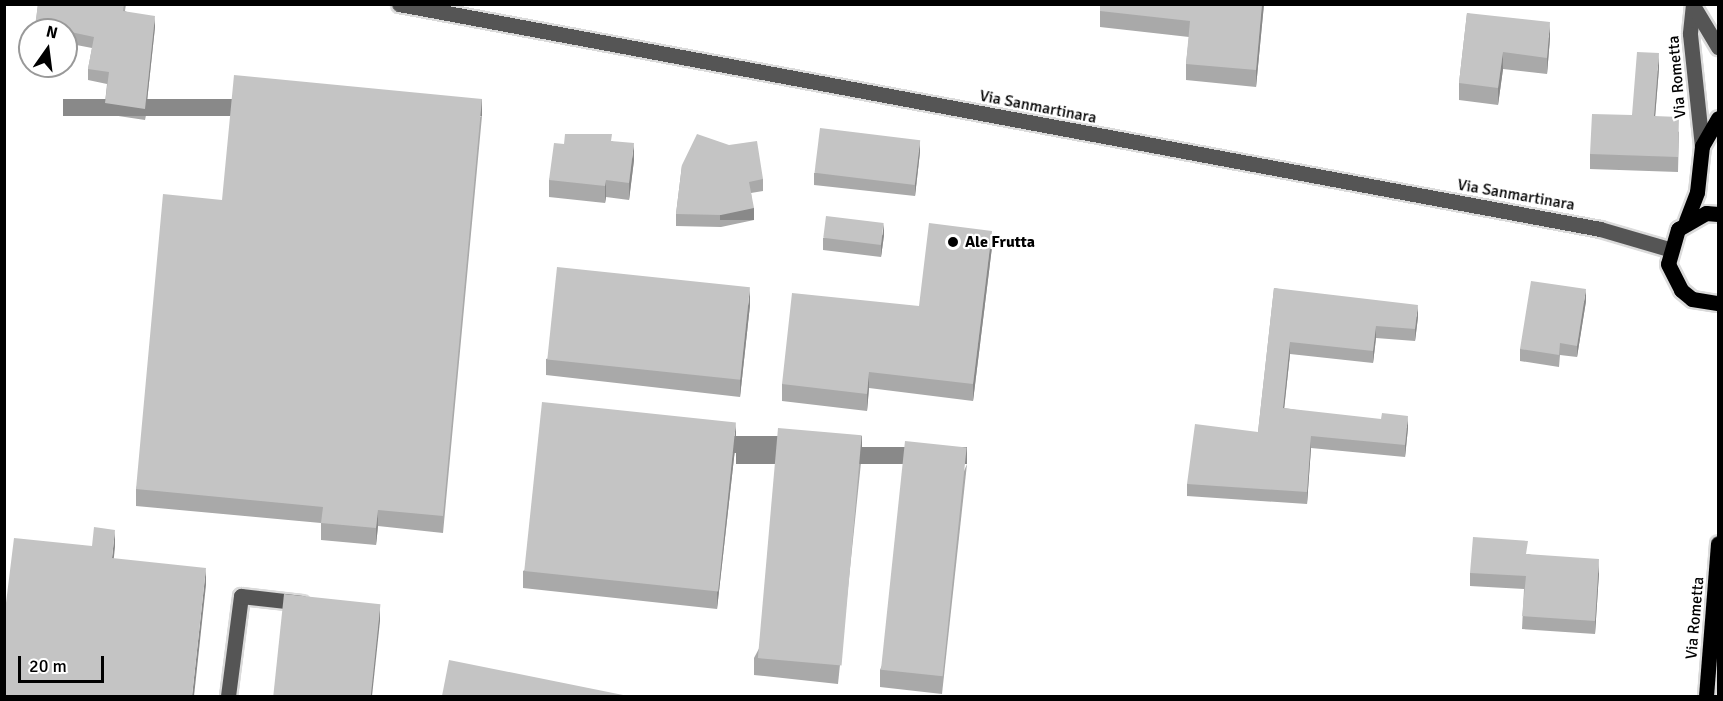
<!DOCTYPE html>
<html>
<head>
<meta charset="utf-8">
<style>
	body { margin:0 }
	#map { position:relative; width:1723px; height:701px; overflow:hidden; background:#fff; font-family:Signika,sans-serif }
	div>[style] { position:absolute }
	.roads { filter:drop-shadow(2px 0 #dbdbdb) drop-shadow(-2px 0 #dbdbdb) drop-shadow(0 2px #dbdbdb) drop-shadow(0 -2px #dbdbdb) }
	.minor>* { height:15px; margin:-7.5px; padding:0 7.5px; transform-origin:7.5px; border-radius:7.5px; background:#555 }
	.major>* { height:15px; margin:-7.5px; padding:0 7.5px; transform-origin:7.5px; border-radius:7.5px; background:#000 }
	.wall>* { inset:0; background:#a9a9a9 }
	.shaded-wall>* { inset:0; background:#898989; transform-origin:0 0 }
	.building>* { inset:0; background:#c4c4c4; transform-origin:0 0 }
	.dots>* { width:16px; height:16px; translate:-50% -50%; box-sizing:border-box; border:3px solid #fff; border-radius:50% }
	span { translate:-50% -50%; white-space:nowrap; text-align:center; line-height:1.15; -webkit-text-stroke:4.5px #fff; paint-order:stroke }
	.street-label { font-size:16px; color:#000 }
	.poi-label { font-size:16px; color:#000; font-weight:700 }
	.left { translate:0 -50%; text-align:left }
	.frame { position:absolute; inset:0; border:6px solid #000; pointer-events:none }
	.north { position:absolute; left:18px; top:18px; width:60px; height:60px; box-sizing:border-box; background:#fff; border:2px solid #999; border-radius:50%; rotate:14deg; font-size:16px; font-weight:700; line-height:24px; text-align:center; color:#000 }
	.north::after { content:''; display:block; margin:auto; width:21px; height:27px; background:#000; clip-path:polygon(50% 0,100% 100%,50% 72%,0 100%) }
	.scale { position:absolute; left:18px; top:656px; width:86px; height:27px; box-sizing:border-box; border:3px solid #000; border-top:0; padding-left:8px; font-size:18px; line-height:21px; white-space:nowrap; color:#000; -webkit-text-stroke:4px #fff; paint-order:stroke }
</style>
</head>
<body>
<div id="map">
	<div class="roads">
		<div class="minor">
			<div style="left:399px;top:4px;width:1222px;rotate:10.61deg"></div>
			<div style="left:1600px;top:229px;width:72px;rotate:16.2deg"></div>
			<div style="left:1693px;top:4px;width:30px;rotate:96deg"></div>
			<div style="left:1690px;top:34px;width:113px;rotate:83.9deg"></div>
			<div style="left:1694px;top:7px;width:47px;rotate:59deg"></div>
			<div style="left:228px;top:696px;width:101px;rotate:-82.6deg"></div>
			<div style="left:241px;top:596px;width:61px;rotate:6.5deg"></div>
		</div>
		<div class="major">
			<div style="left:1718px;top:214px;width:12px;rotate:-175deg"></div>
			<div style="left:1706px;top:213px;width:32px;rotate:150deg"></div>
			<div style="left:1678px;top:229px;width:36px;rotate:106deg"></div>
			<div style="left:1668px;top:264px;width:29px;rotate:63deg"></div>
			<div style="left:1681px;top:290px;width:14px;rotate:39deg"></div>
			<div style="left:1692px;top:299px;width:26px;rotate:9deg"></div>
			<div style="left:1686px;top:221px;width:31px;rotate:-69deg"></div>
			<div style="left:1697px;top:192px;width:46px;rotate:-83.8deg"></div>
			<div style="left:1702px;top:146px;width:32px;rotate:-60deg"></div>
			<div style="left:1706px;top:696px;width:153px;rotate:-85.5deg"></div>
		</div>
	</div>
	<div class="wall">
		<div style="clip-path:polygon(38px 4px,126px 4px,125px 11px,155px 27px,145px 120px,105px 114px,105px 103px,107px 84px,88px 80px,88px 69px,92px 48px,66px 43px,66px 30px,35px 30px)"></div>
		<div style="clip-path:polygon(1100px 4px,1264px 4px,1256px 87px,1186px 80px,1186px 64px,1189px 37px,1100px 27px)"></div>
		<div style="clip-path:polygon(1467px 13px,1550px 38px,1547px 74px,1503px 69px,1498px 105px,1459px 100px,1459px 83px)"></div>
		<div style="clip-path:polygon(1659px 68px,1655px 116px,1679px 132px,1678px 172px,1590px 169px,1590px 154px,1632px 115px)"></div>
		<div style="clip-path:polygon(482px 116px,443px 533px,378px 526px,376px 545px,321px 540px,321px 523px,136px 506px,136px 489px,222px 200px)"></div>
		<div style="clip-path:polygon(612px 141px,634px 160px,629px 200px,606px 197px,605px 203px,549px 197px,549px 180px,564px 144px)"></div>
		<div style="clip-path:polygon(920px 152px,915px 196px,814px 185px,814px 173px)"></div>
		<div style="clip-path:polygon(682px 165px,763px 179px,763px 191px,751px 193px,754px 220px,721px 227px,676px 226px,676px 214px)"></div>
		<div style="clip-path:polygon(884px 235px,881px 257px,823px 250px,823px 238px)"></div>
		<div style="clip-path:polygon(992px 247px,973px 401px,869px 388px,867px 411px,782px 401px,782px 384px,919px 306px)"></div>
		<div style="clip-path:polygon(1274px 288px,1418px 317px,1415px 341px,1376px 338px,1373px 363px,1290px 354px,1284px 408px,1408px 428px,1405px 457px,1311px 448px,1307px 504px,1187px 496px,1187px 484px,1258px 432px)"></div>
		<div style="clip-path:polygon(1586px 301px,1577px 357px,1560px 355px,1559px 367px,1520px 361px,1520px 349px)"></div>
		<div style="clip-path:polygon(750px 305px,740px 397px,546px 375px,546px 359px)"></div>
		<div style="clip-path:polygon(736px 440px,717px 609px,523px 588px,523px 571px)"></div>
		<div style="clip-path:polygon(862px 453px,838px 684px,754px 675px,754px 658px)"></div>
		<div style="clip-path:polygon(967px 464px,942px 694px,880px 687px,880px 670px)"></div>
		<div style="clip-path:polygon(1528px 554px,1599px 573px,1595px 634px,1522px 629px,1524px 589px,1470px 586px,1470px 573px)"></div>
	</div>
	<div class="shaded-wall">
		<div style="clip-path:polygon(1262px 4px,1264px 4px,1256px 87px,1256px 70px)"></div>
		<div style="clip-path:polygon(155px 16px,155px 27px,145px 120px,145px 109px)"></div>
		<div style="clip-path:polygon(1550px 22px,1550px 38px,1547px 74px,1547px 58px)"></div>
		<div style="clip-path:polygon(1503px 52px,1503px 69px,1498px 105px,1498px 88px)"></div>
		<div style="clip-path:polygon(1659px 53px,1659px 68px,1654px 131px,1654px 116px)"></div>
		<div style="left:482px;top:99px;width:17px;height:419px;rotate:90deg"></div>
		<div style="clip-path:polygon(920px 140px,920px 152px,915px 196px,915px 184px)"></div>
		<div style="clip-path:polygon(634px 143px,634px 160px,629px 200px,629px 183px)"></div>
		<div style="clip-path:polygon(606px 180px,606px 197px,605px 203px,605px 186px)"></div>
		<div style="left:754px;top:208px;width:12px;height:34px;rotate:90deg"></div>
		<div style="clip-path:polygon(884px 223px,884px 235px,881px 257px,881px 245px)"></div>
		<div style="clip-path:polygon(992px 231px,992px 247px,973px 401px,973px 384px)"></div>
		<div style="clip-path:polygon(750px 288px,750px 305px,740px 397px,740px 380px)"></div>
		<div style="clip-path:polygon(1586px 289px,1586px 301px,1577px 357px,1577px 346px)"></div>
		<div style="clip-path:polygon(1418px 305px,1418px 317px,1415px 341px,1415px 329px)"></div>
		<div style="clip-path:polygon(1376px 326px,1376px 338px,1373px 363px,1373px 351px)"></div>
		<div style="clip-path:polygon(1290px 342px,1290px 354px,1283px 420px,1283px 408px)"></div>
		<div style="clip-path:polygon(869px 372px,869px 388px,867px 411px,867px 394px)"></div>
		<div style="clip-path:polygon(1408px 416px,1408px 428px,1405px 457px,1405px 445px)"></div>
		<div style="clip-path:polygon(736px 423px,736px 440px,717px 609px,717px 592px)"></div>
		<div style="left:862px;top:436px;width:17px;height:232px;rotate:90deg"></div>
		<div style="clip-path:polygon(1311px 436px,1311px 448px,1307px 504px,1307px 492px)"></div>
		<div style="left:967px;top:447px;width:17px;height:231px;rotate:90deg"></div>
		<div style="clip-path:polygon(378px 510px,378px 526px,376px 545px,376px 528px)"></div>
		<div style="clip-path:polygon(115px 530px,115px 547px,112px 575px,112px 558px)"></div>
		<div style="clip-path:polygon(1599px 559px,1599px 573px,1595px 634px,1595px 621px)"></div>
		<div style="clip-path:polygon(206px 568px,206px 585px,194px 696px,192px 696px)"></div>
		<div style="clip-path:polygon(380px 604px,380px 621px,372px 696px,370px 696px)"></div>
	</div>
	<div class="building">
		<div style="clip-path:polygon(38px 4px,124px 4px,123px 11px,155px 16px,145px 109px,105px 103px,109px 72px,88px 69px,94px 37px,66px 31px,66px 30px,58px 30px,35px 26px)"></div>
		<div style="clip-path:polygon(1100px 4px,1262px 4px,1256px 70px,1186px 64px,1190px 21px,1100px 11px)"></div>
		<div style="clip-path:polygon(1467px 13px,1550px 22px,1547px 58px,1503px 52px,1498px 88px,1459px 83px)"></div>
		<div style="clip-path:polygon(1637px 52px,1659px 53px,1654px 116px,1679px 117px,1678px 157px,1590px 154px,1592px 114px,1632px 115px)"></div>
		<div style="clip-path:polygon(234px 75px,482px 99px,443px 516px,378px 510px,376px 528px,321px 523px,323px 507px,136px 489px,163px 194px,222px 200px)"></div>
		<div style="left:820px;top:128px;width:101px;height:45px;rotate:7deg"></div>
		<div style="clip-path:polygon(565px 134px,612px 134px,611px 141px,634px 143px,629px 183px,606px 180px,605px 186px,549px 180px,554px 143px,564px 144px)"></div>
		<div style="clip-path:polygon(697px 134px,729px 145px,757px 141px,763px 179px,749px 182px,754px 208px,721px 215px,676px 214px,682px 165px)"></div>
		<div style="left:826px;top:216px;width:58px;height:22px;rotate:7deg"></div>
		<div style="clip-path:polygon(929px 223px,992px 231px,973px 384px,869px 372px,867px 394px,782px 384px,792px 293px,919px 306px)"></div>
		<div style="left:557px;top:267px;width:194px;height:93px;rotate:6deg"></div>
		<div style="clip-path:polygon(1531px 281px,1586px 289px,1577px 346px,1560px 343px,1559px 355px,1520px 349px)"></div>
		<div style="clip-path:polygon(1274px 288px,1418px 305px,1415px 329px,1376px 326px,1373px 351px,1290px 342px,1283px 408px,1381px 419px,1382px 413px,1408px 416px,1405px 445px,1311px 436px,1307px 492px,1187px 484px,1195px 424px,1258px 432px)"></div>
		<div style="left:542px;top:402px;width:195px;height:170px;rotate:6deg"></div>
		<div style="left:778px;top:428px;width:84px;height:231px;rotate:5deg"></div>
		<div style="left:905px;top:441px;width:62px;height:230px;rotate:6deg"></div>
		<div style="clip-path:polygon(94px 527px,115px 530px,112px 558px,206px 568px,192px 696px,4px 696px,4px 619px,14px 538px,92px 546px)"></div>
		<div style="clip-path:polygon(1473px 537px,1528px 541px,1526px 554px,1599px 559px,1595px 621px,1522px 616px,1526px 576px,1470px 573px)"></div>
		<div style="left:284px;top:594px;width:97px;height:103px;rotate:6deg"></div>
		<div style="clip-path:polygon(449px 660px,628px 696px,442px 696px)"></div>
	</div>
	<div class="dots">
		<div style="left:953px;top:242px;background:#000"></div>
	</div>
	<div class="street-label">
		<span style="left:1677px;top:77px;rotate:-95deg">Via Rometta</span>
		<span style="left:1038px;top:107px;rotate:11deg">Via Sanmartinara</span>
		<span style="left:1516px;top:195px;rotate:10deg">Via Sanmartinara</span>
		<span style="left:1695px;top:618px;rotate:-85deg">Via Rometta</span>
	</div>
	<div class="poi-label">
		<span class="left" style="left:965px;top:242px">Ale Frutta</span>
	</div>
	<div class="frame"></div>
	<div class="north">N</div>
	<div class="scale">20 m</div>
</div>
</body>
</html>
